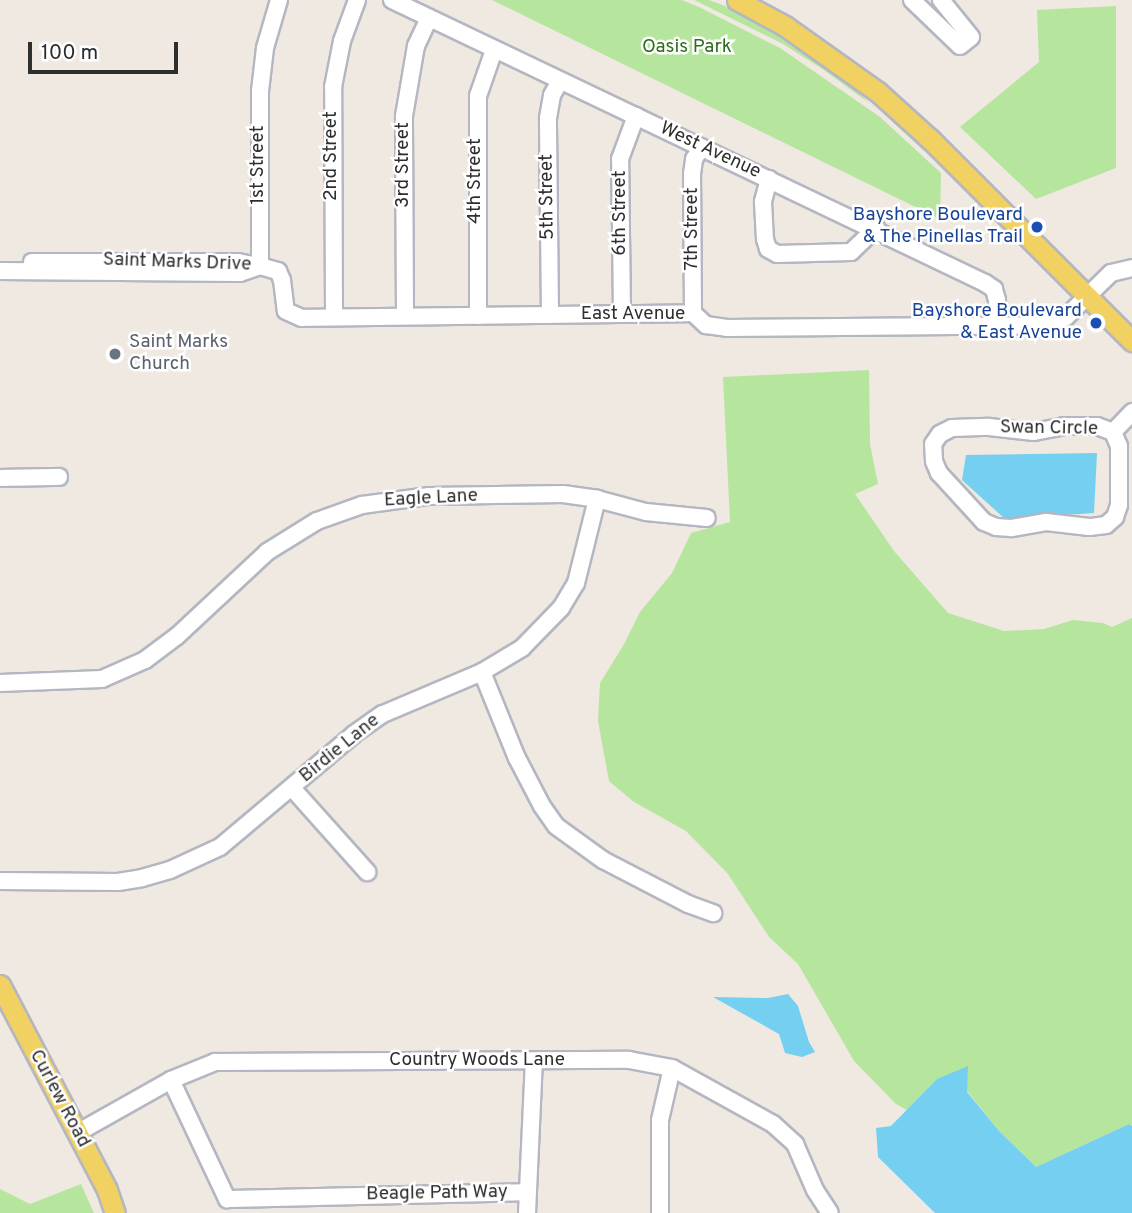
<!DOCTYPE html>
<html>
<head>
<meta charset="utf-8">
<style>
	body { margin:0 }
	#map { position:relative; width:1132px; height:1213px; overflow:hidden; background:#efe9e1; font-family:Overpass,sans-serif }
	div>[style] { position:absolute }
	.green>* { inset:0; background:#b6e59e }
	.water>* { inset:0; background:#75cff0 }
	.roads { filter:drop-shadow(2px 0 #b4b7c1) drop-shadow(-2px 0 #b4b7c1) drop-shadow(0 2px #b4b7c1) drop-shadow(0 -2px #b4b7c1) }
	.minor>* { height:16px; margin:-8px; padding:0 8px; transform-origin:8px; border-radius:8px; background:#fff }
	.major>* { height:19px; margin:-9.5px; padding:0 9.5px; transform-origin:9.5px; border-radius:9.5px; background:#f2d163 }
	.dots>* { width:19px; height:19px; translate:-50% -50%; box-sizing:border-box; border:4px solid #fff; border-radius:50% }
	span { translate:-50% -50%; white-space:nowrap; text-align:center; line-height:1.15; -webkit-text-stroke:5px #fff; paint-order:stroke }
	.park-label { font-size:19px; color:#2c6e1b }
	.street-label { font-size:19px; color:#2e2e2e }
	.transit-label { font-size:19px; color:#164399 }
	.right { translate:-100% -50%; text-align:right }
	.worship-label { font-size:19px; color:#5b616d }
	.left { translate:0 -50%; text-align:left }
	.scale { position:absolute; left:28px; top:42px; width:150px; height:32px; box-sizing:border-box; border:4px solid #2e2e2e; border-top:0; padding-left:9px; font-size:21px; line-height:24px; white-space:nowrap; color:#2e2e2e; -webkit-text-stroke:5px #fff; paint-order:stroke }
</style>
</head>
<body>
<div id="map">
	<div class="green">
		<div style="clip-path:polygon(492px 0,682px 0,701px 8px,780px 48px,880px 117px,941px 173px,940px 219px)"></div>
		<div style="clip-path:polygon(694px 0,709px 0,725px 6px,791px 36px,818px 54px,868px 102px,924px 144px,924px 151px,884px 114px,821px 68px,783px 44px)"></div>
		<div style="clip-path:polygon(1116px 6px,1116px 168px,1036px 199px,960px 127px,1039px 62px,1037px 10px)"></div>
		<div style="clip-path:polygon(869px 370px,870px 444px,878px 484px,855px 494px,894px 551px,948px 613px,1004px 631px,1044px 629px,1073px 620px,1103px 623px,1112px 627px,1132px 618px,1132px 1126px,1129px 1124px,1036px 1167px,999px 1131px,967px 1091px,937px 1079px,907px 1110px,896px 1104px,854px 1061px,798px 964px,769px 937px,728px 874px,686px 831px,634px 802px,609px 781px,598px 721px,600px 683px,623px 646px,640px 612px,672px 573px,691px 533px,730px 522px,723px 377px)"></div>
		<div style="clip-path:polygon(81px 1184px,94px 1213px,0 1213px,0 1189px,30px 1204px)"></div>
	</div>
	<div class="water">
		<div style="clip-path:polygon(1097px 453px,1094px 513px,1005px 519px,962px 480px,966px 455px)"></div>
		<div style="clip-path:polygon(788px 994px,798px 1006px,809px 1042px,815px 1052px,802px 1057px,785px 1053px,779px 1034px,713px 997px,768px 998px)"></div>
		<div style="clip-path:polygon(968px 1066px,967px 1092px,999px 1131px,1036px 1167px,1129px 1124px,1132px 1126px,1132px 1213px,935px 1213px,878px 1157px,876px 1128px,891px 1126px,937px 1079px)"></div>
	</div>
	<div class="roads">
		<div class="minor">
			<div style="left:279px;top:0;width:50px;rotate:106.3deg"></div>
			<div style="left:265px;top:48px;width:43px;rotate:96.6deg"></div>
			<div style="left:260px;top:91px;width:175px;rotate:90deg"></div>
			<div style="left:260px;top:266px;width:19px;rotate:16deg"></div>
			<div style="left:278px;top:271px;width:10px;rotate:66deg"></div>
			<div style="left:282px;top:280px;width:31px;rotate:83deg"></div>
			<div style="left:286px;top:311px;width:17px;rotate:24deg"></div>
			<div style="left:302px;top:318px;width:391px;rotate:-0.7deg"></div>
			<div style="left:392px;top:0;width:657px;rotate:25.51deg"></div>
			<div style="left:985px;top:283px;width:11px;rotate:34deg"></div>
			<div style="left:994px;top:289px;width:11px;rotate:75deg"></div>
			<div style="left:997px;top:300px;width:25px;rotate:88deg"></div>
			<div style="left:912px;top:0;width:66px;rotate:43.8deg"></div>
			<div style="left:960px;top:46px;width:14px;rotate:-39deg"></div>
			<div style="left:971px;top:37px;width:48px;rotate:-129deg"></div>
			<div style="left:769px;top:179px;width:24px;rotate:105deg"></div>
			<div style="left:763px;top:202px;width:37px;rotate:87deg"></div>
			<div style="left:765px;top:239px;width:10px;rotate:73deg"></div>
			<div style="left:768px;top:249px;width:10px;rotate:29deg"></div>
			<div style="left:777px;top:254px;width:74px;rotate:-1.5deg"></div>
			<div style="left:851px;top:252px;width:35px;rotate:-44deg"></div>
			<div style="left:32px;top:262px;width:206px"></div>
			<div style="left:238px;top:262px;width:16px;rotate:11deg"></div>
			<div style="left:0;top:271px;width:240px;rotate:0.5deg"></div>
			<div style="left:240px;top:273px;width:21px;rotate:-19deg"></div>
			<div style="left:622px;top:313px;width:154px;rotate:-90.7deg"></div>
			<div style="left:620px;top:159px;width:46px;rotate:-69.6deg"></div>
			<div style="left:693px;top:313px;width:18px;rotate:43deg"></div>
			<div style="left:706px;top:325px;width:21px;rotate:8deg"></div>
			<div style="left:727px;top:328px;width:315px;rotate:-0.5deg"></div>
			<div style="left:1042px;top:325px;width:25px;rotate:-18deg"></div>
			<div style="left:1066px;top:317px;width:63px;rotate:-44.4deg"></div>
			<div style="left:1111px;top:273px;width:22px;rotate:-13deg"></div>
			<div style="left:693px;top:313px;width:139px;rotate:-90.4deg"></div>
			<div style="left:692px;top:174px;width:15px;rotate:-82deg"></div>
			<div style="left:694px;top:159px;width:14px;rotate:-56deg"></div>
			<div style="left:550px;top:315px;width:197px;rotate:-90.6deg"></div>
			<div style="left:548px;top:118px;width:23px;rotate:-80deg"></div>
			<div style="left:552px;top:95px;width:16px;rotate:-60deg"></div>
			<div style="left:405px;top:316px;width:200px;rotate:-90.3deg"></div>
			<div style="left:404px;top:116px;width:71px;rotate:-80.3deg"></div>
			<div style="left:416px;top:46px;width:31px;rotate:-65deg"></div>
			<div style="left:478px;top:316px;width:220px;rotate:-90deg"></div>
			<div style="left:478px;top:96px;width:49px;rotate:-70.8deg"></div>
			<div style="left:334px;top:317px;width:230px;rotate:-90.2deg"></div>
			<div style="left:333px;top:87px;width:47px;rotate:-78.9deg"></div>
			<div style="left:342px;top:41px;width:44px;rotate:-69.9deg"></div>
			<div style="left:1064px;top:426px;width:33px"></div>
			<div style="left:1097px;top:426px;width:17px;rotate:21deg"></div>
			<div style="left:1113px;top:432px;width:15px;rotate:67deg"></div>
			<div style="left:1119px;top:446px;width:59px;rotate:90deg"></div>
			<div style="left:1119px;top:505px;width:13px;rotate:108deg"></div>
			<div style="left:1115px;top:517px;width:12px;rotate:138deg"></div>
			<div style="left:1106px;top:525px;width:17px;rotate:173deg"></div>
			<div style="left:1089px;top:527px;width:43px;rotate:-173.4deg"></div>
			<div style="left:1046px;top:522px;width:36px;rotate:170deg"></div>
			<div style="left:1011px;top:528px;width:15px;rotate:-176deg"></div>
			<div style="left:996px;top:527px;width:13px;rotate:-157deg"></div>
			<div style="left:984px;top:522px;width:67px;rotate:-132.6deg"></div>
			<div style="left:939px;top:473px;width:13px;rotate:-113deg"></div>
			<div style="left:934px;top:461px;width:17px;rotate:-93deg"></div>
			<div style="left:933px;top:444px;width:12px;rotate:-55deg"></div>
			<div style="left:940px;top:434px;width:13px;rotate:-27deg"></div>
			<div style="left:952px;top:428px;width:37px;rotate:-2deg"></div>
			<div style="left:989px;top:427px;width:45px;rotate:6.3deg"></div>
			<div style="left:1034px;top:432px;width:31px;rotate:-11deg"></div>
			<div style="left:1113px;top:432px;width:28px;rotate:-46deg"></div>
			<div style="left:0;top:478px;width:59px;rotate:-1deg"></div>
			<div style="left:482px;top:672px;width:93px;rotate:67.9deg"></div>
			<div style="left:517px;top:758px;width:54px;rotate:62.5deg"></div>
			<div style="left:542px;top:806px;width:24px;rotate:55deg"></div>
			<div style="left:556px;top:826px;width:58px;rotate:35.9deg"></div>
			<div style="left:603px;top:860px;width:96px;rotate:27.4deg"></div>
			<div style="left:688px;top:904px;width:27px;rotate:20deg"></div>
			<div style="left:0;top:683px;width:102px;rotate:-2.2deg"></div>
			<div style="left:102px;top:679px;width:47px;rotate:-23.8deg"></div>
			<div style="left:145px;top:660px;width:39px;rotate:-37deg"></div>
			<div style="left:176px;top:637px;width:125px;rotate:-43deg"></div>
			<div style="left:267px;top:552px;width:59px;rotate:-31.8deg"></div>
			<div style="left:317px;top:521px;width:48px;rotate:-19.6deg"></div>
			<div style="left:362px;top:505px;width:68px;rotate:-7.7deg"></div>
			<div style="left:429px;top:496px;width:134px;rotate:-0.9deg"></div>
			<div style="left:563px;top:494px;width:34px;rotate:8deg"></div>
			<div style="left:597px;top:499px;width:51px;rotate:14.9deg"></div>
			<div style="left:646px;top:512px;width:61px;rotate:5.6deg"></div>
			<div style="left:292px;top:788px;width:113px;rotate:48.2deg"></div>
			<div style="left:0;top:881px;width:118px;rotate:0.5deg"></div>
			<div style="left:118px;top:882px;width:24px;rotate:-9deg"></div>
			<div style="left:142px;top:878px;width:29px;rotate:-16deg"></div>
			<div style="left:170px;top:870px;width:55px;rotate:-24.7deg"></div>
			<div style="left:220px;top:847px;width:175px;rotate:-40.1deg"></div>
			<div style="left:354px;top:734px;width:35px;rotate:-35deg"></div>
			<div style="left:383px;top:714px;width:108px;rotate:-23deg"></div>
			<div style="left:482px;top:672px;width:47px;rotate:-31deg"></div>
			<div style="left:522px;top:648px;width:56px;rotate:-45.7deg"></div>
			<div style="left:561px;top:608px;width:29px;rotate:-59deg"></div>
			<div style="left:576px;top:583px;width:87px;rotate:-76deg"></div>
			<div style="left:171px;top:1080px;width:132px;rotate:64.8deg"></div>
			<div style="left:227px;top:1199px;width:299px;rotate:-1.3deg"></div>
			<div style="left:77px;top:1133px;width:108px;rotate:-29.4deg"></div>
			<div style="left:171px;top:1080px;width:48px;rotate:-22.2deg"></div>
			<div style="left:215px;top:1062px;width:414px;rotate:-0.3deg"></div>
			<div style="left:629px;top:1060px;width:44px;rotate:10.5deg"></div>
			<div style="left:672px;top:1068px;width:115px;rotate:29deg"></div>
			<div style="left:773px;top:1124px;width:30px;rotate:42deg"></div>
			<div style="left:795px;top:1144px;width:50px;rotate:66.5deg"></div>
			<div style="left:815px;top:1190px;width:27px;rotate:57deg"></div>
			<div style="left:527px;top:1213px;width:152px;rotate:-87.4deg"></div>
			<div style="left:660px;top:1213px;width:93px;rotate:-90deg"></div>
			<div style="left:660px;top:1120px;width:53px;rotate:-77deg"></div>
		</div>
		<div class="major">
			<div style="left:737px;top:0;width:55px;rotate:28.4deg"></div>
			<div style="left:785px;top:26px;width:114px;rotate:35.4deg"></div>
			<div style="left:878px;top:92px;width:70px;rotate:42.1deg"></div>
			<div style="left:930px;top:139px;width:286px;rotate:45deg"></div>
			<div style="left:0;top:985px;width:231px;rotate:62.4deg"></div>
			<div style="left:107px;top:1190px;width:24px;rotate:71deg"></div>
		</div>
	</div>
	<div class="dots">
		<div style="left:1037px;top:227px;background:#1a4fb4"></div>
		<div style="left:1096px;top:323px;background:#1a4fb4"></div>
		<div style="left:115px;top:354px;background:#6b7280"></div>
	</div>
	<div class="park-label">
		<span style="left:687px;top:48px">Oasis Park</span>
	</div>
	<div class="street-label">
		<span style="left:710px;top:151px;rotate:25deg">West Avenue</span>
		<span style="left:332px;top:156px;rotate:-90deg">2nd Street</span>
		<span style="left:259px;top:165px;rotate:-90deg">1st Street</span>
		<span style="left:404px;top:165px;rotate:-90deg">3rd Street</span>
		<span style="left:476px;top:181px;rotate:-90deg">4th Street</span>
		<span style="left:548px;top:197px;rotate:-91deg">5th Street</span>
		<span style="left:621px;top:213px;rotate:-90deg">6th Street</span>
		<span style="left:693px;top:229px;rotate:-90deg">7th Street</span>
		<span style="left:177px;top:263px;rotate:2deg">Saint Marks Drive</span>
		<span style="left:633px;top:315px">East Avenue</span>
		<span style="left:1049px;top:429px;rotate:1deg">Swan Circle</span>
		<span style="left:431px;top:499px;rotate:-3deg">Eagle Lane</span>
		<span style="left:340px;top:749px;rotate:-39deg">Birdie Lane</span>
		<span style="left:477px;top:1061px">Country Woods Lane</span>
		<span style="left:59px;top:1099px;rotate:62deg">Curlew Road</span>
		<span style="left:437px;top:1194px;rotate:-1deg">Beagle Path Way</span>
	</div>
	<div class="transit-label">
		<span class="right" style="left:1023px;top:227px">Bayshore Boulevard<br>&amp; The Pinellas Trail</span>
		<span class="right" style="left:1082px;top:323px">Bayshore Boulevard<br>&amp; East Avenue</span>
	</div>
	<div class="worship-label">
		<span class="left" style="left:129px;top:354px">Saint Marks<br>Church</span>
	</div>
	<div class="scale">100 m</div>
</div>
</body>
</html>
